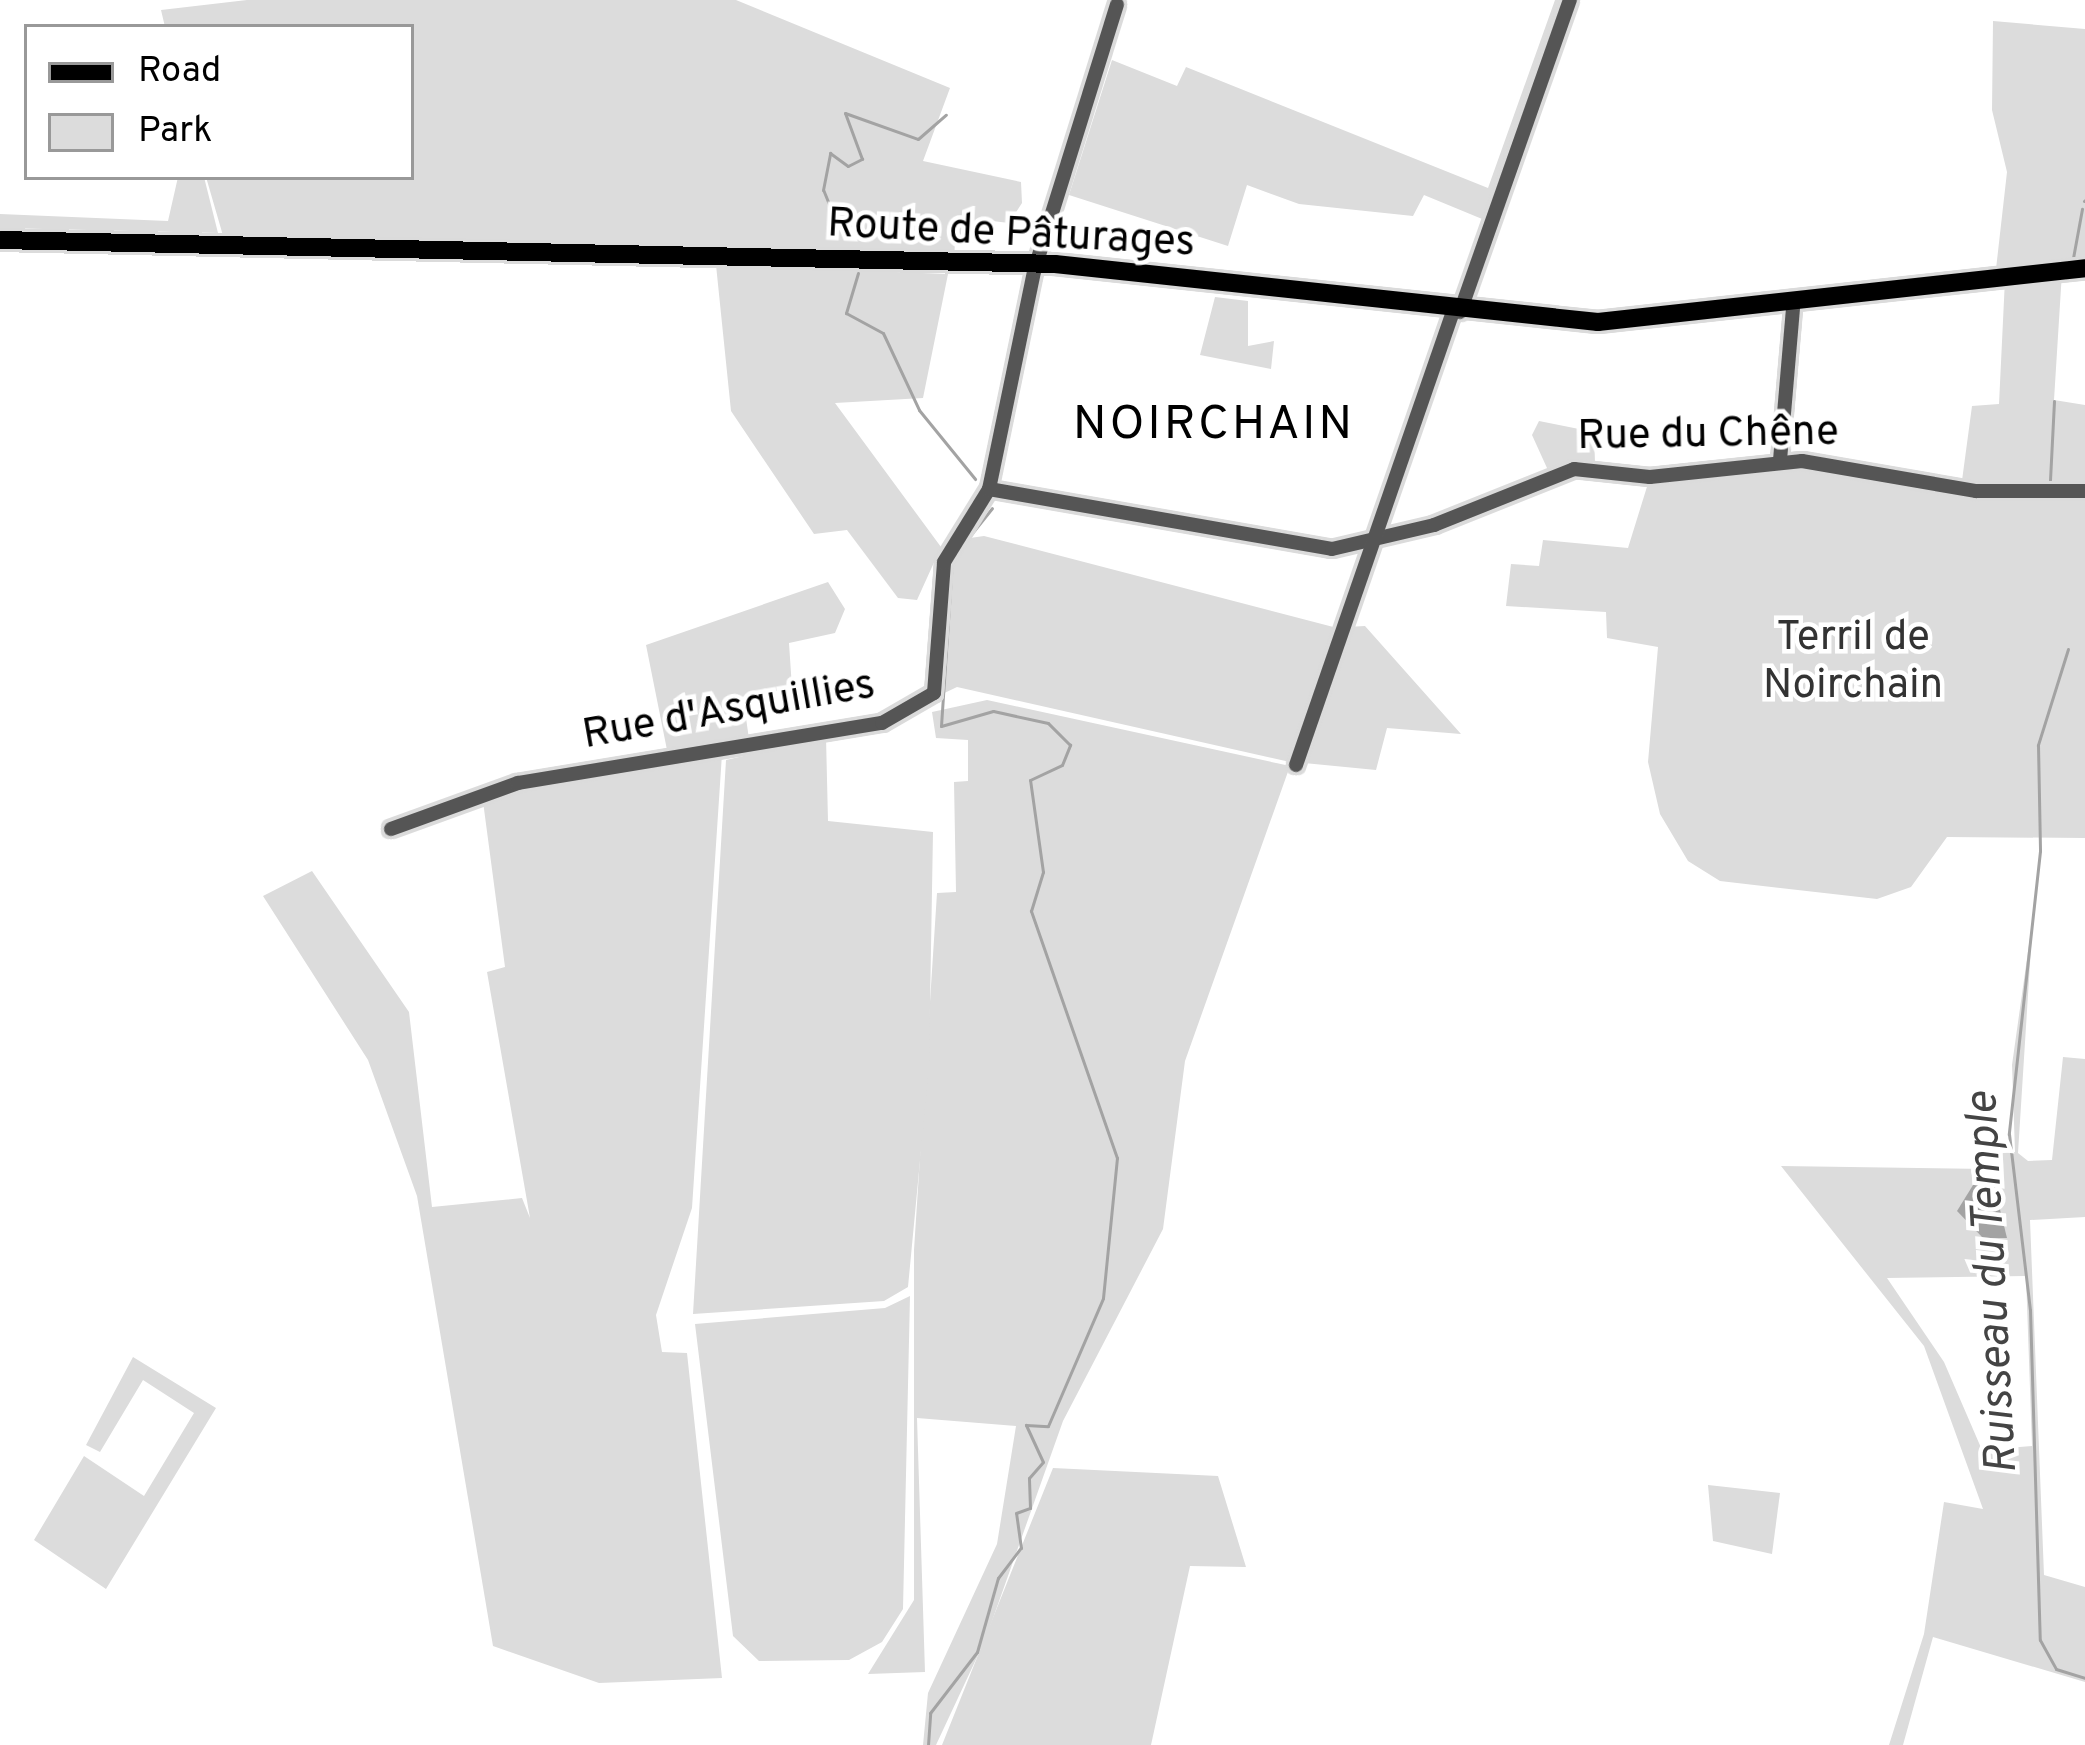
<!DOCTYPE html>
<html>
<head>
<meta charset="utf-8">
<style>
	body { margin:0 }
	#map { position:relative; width:2085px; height:1745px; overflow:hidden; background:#fff; font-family:Overpass,sans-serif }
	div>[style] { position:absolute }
	.green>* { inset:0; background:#dcdcdc }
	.water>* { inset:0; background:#a3a3a3 }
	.stream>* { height:3px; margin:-1.5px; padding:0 1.5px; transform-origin:1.5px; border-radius:1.5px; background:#a3a3a3 }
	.roads { filter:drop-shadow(3px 0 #dbdbdb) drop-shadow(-3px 0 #dbdbdb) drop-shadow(0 3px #dbdbdb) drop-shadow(0 -3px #dbdbdb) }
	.minor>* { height:14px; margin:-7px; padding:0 7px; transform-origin:7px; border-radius:7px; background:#555 }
	.major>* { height:18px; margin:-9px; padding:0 9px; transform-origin:9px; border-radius:9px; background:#000 }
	span { translate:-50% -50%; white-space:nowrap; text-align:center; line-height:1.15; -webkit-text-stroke:9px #fff; paint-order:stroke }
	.street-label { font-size:42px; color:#000 }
	.park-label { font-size:42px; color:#333 }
	.water-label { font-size:45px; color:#444; font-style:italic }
	.quarter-label { font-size:48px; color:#000; letter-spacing:3px }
	.legend { position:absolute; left:24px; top:24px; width:390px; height:156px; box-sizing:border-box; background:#fff; border:3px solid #999; margin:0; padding:15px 21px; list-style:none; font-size:36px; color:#000 }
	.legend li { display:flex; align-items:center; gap:24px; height:60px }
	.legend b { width:60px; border:3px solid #999 }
</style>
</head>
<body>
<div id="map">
	<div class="green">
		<div style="clip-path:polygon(247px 0,736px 0,950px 88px,923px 161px,1021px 182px,1022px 203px,1009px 223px,976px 219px,975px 243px,955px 241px,954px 262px,226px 246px,206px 177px,411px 177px,411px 27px,165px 27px,161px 10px)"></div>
		<div style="clip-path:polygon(1555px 0,1565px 0,1487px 221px,1424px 195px,1413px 216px,1299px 204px,1247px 185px,1228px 246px,1069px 195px,1112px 60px,1177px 86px,1186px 67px,1488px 188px)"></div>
		<div style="clip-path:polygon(1993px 21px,2085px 29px,2085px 258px,1996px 269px,2007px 172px,1992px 110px)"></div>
		<div style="clip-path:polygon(178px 177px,204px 177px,218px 233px,0 228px,0 214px,168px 221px)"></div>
		<div style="clip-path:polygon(716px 265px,948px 274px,923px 398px,835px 403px,941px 547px,917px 600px,898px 598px,847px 530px,814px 534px,731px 411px)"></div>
		<div style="clip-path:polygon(2062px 272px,2054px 400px,2085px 405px,2085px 838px,1947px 837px,1911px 887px,1877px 899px,1720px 881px,1688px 861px,1660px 814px,1648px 762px,1658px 647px,1607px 638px,1606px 612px,1506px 606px,1511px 564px,1539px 566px,1543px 540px,1628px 548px,1650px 477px,1780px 460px,1961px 488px,1972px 406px,1999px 404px,2005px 279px)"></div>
		<div style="clip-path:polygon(1215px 297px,1248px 301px,1248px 346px,1274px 341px,1271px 369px,1200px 355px)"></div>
		<div style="clip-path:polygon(1539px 421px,1594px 432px,1595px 463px,1547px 468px,1532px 435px)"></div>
		<div style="clip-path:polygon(984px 536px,1341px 629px,1290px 762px,957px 687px,936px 697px,944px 579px,956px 540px)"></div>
		<div style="clip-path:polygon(828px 582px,845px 609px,835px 633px,789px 643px,792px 688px,743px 697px,750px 746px,669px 760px,646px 645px)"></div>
		<div style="clip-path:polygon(1365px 626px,1461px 734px,1387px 728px,1376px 770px,1304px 763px,1346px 627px)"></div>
		<div style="clip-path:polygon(987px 700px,1290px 766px,1185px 1061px,1163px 1229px,1063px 1421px,986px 1638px,936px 1745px,923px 1745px,928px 1693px,997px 1544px,1016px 1426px,917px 1418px,925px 1672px,868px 1674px,914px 1600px,914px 1250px,937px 893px,956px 892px,954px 782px,968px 781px,968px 740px,936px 738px,932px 712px)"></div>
		<div style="clip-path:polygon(826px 737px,828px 821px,933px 832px,929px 1066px,908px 1287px,884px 1301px,693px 1314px,726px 760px)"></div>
		<div style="clip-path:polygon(722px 754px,692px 1208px,656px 1315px,662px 1352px,687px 1353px,722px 1678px,599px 1683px,493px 1646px,417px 1196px,368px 1060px,263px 896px,312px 871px,409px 1012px,432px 1207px,522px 1198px,530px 1218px,487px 972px,505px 967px,482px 794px)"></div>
		<div style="clip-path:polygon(evenodd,2033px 916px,2018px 1153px,2028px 1161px,2052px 1160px,2063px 1057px,2085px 1059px,2085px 1217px,2030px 1220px,2044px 1575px,2085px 1587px,2085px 1682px,1933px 1637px,1903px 1745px,1889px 1745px,1924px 1634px,1944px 1502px,1983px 1509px,1924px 1346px,1781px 1166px,1987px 1169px,1993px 1154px,2015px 1152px,2012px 1065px,2033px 916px,2026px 1276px,2032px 1446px,1982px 1450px,1944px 1362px,1887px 1278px,2026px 1276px)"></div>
		<div style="clip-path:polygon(910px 1296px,903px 1609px,882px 1642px,849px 1660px,759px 1661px,733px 1636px,695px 1324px,885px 1308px)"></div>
		<div style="clip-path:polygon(133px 1357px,216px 1408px,106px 1589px,34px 1540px,84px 1456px,144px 1496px,194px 1413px,143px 1380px,100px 1452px,86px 1445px)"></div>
		<div style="clip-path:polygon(1053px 1468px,1218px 1476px,1246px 1567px,1190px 1566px,1151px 1745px,942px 1745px)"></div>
		<div style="clip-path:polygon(1708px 1485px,1780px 1493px,1772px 1554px,1713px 1541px)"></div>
	</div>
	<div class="water">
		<div style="clip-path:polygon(1978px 1177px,1993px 1181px,2007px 1238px,1983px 1238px,1957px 1211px)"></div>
	</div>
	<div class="stream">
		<div style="left:2084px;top:201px;width:1px;rotate:-45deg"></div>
		<div style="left:859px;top:235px;width:18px;rotate:-106deg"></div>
		<div style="left:854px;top:218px;width:19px;rotate:177deg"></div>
		<div style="left:835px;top:219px;width:31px;rotate:-112deg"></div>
		<div style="left:823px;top:190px;width:38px;rotate:-79deg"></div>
		<div style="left:830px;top:153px;width:22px;rotate:36deg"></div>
		<div style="left:848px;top:166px;width:16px;rotate:-27deg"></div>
		<div style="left:862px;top:159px;width:49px;rotate:-110.3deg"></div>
		<div style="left:845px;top:113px;width:77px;rotate:19.6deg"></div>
		<div style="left:918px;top:139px;width:37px;rotate:-41deg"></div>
		<div style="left:2073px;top:258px;width:50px;rotate:-79.6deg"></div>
		<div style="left:858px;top:273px;width:42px;rotate:106.7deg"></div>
		<div style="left:846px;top:313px;width:42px;rotate:28.4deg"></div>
		<div style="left:883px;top:333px;width:85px;rotate:64.9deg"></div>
		<div style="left:919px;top:410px;width:89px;rotate:50.9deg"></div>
		<div style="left:2050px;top:480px;width:79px;rotate:-87.1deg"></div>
		<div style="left:960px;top:548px;width:51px;rotate:-51.3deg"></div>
		<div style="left:2068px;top:649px;width:101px;rotate:107.4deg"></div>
		<div style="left:2038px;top:745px;width:106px;rotate:88.9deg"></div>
		<div style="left:2040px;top:851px;width:285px;rotate:96.3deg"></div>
		<div style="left:2009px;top:1134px;width:177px;rotate:83.2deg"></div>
		<div style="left:2030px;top:1310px;width:330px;rotate:88.3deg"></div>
		<div style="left:2040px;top:1640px;width:33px;rotate:61deg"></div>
		<div style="left:2056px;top:1669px;width:30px;rotate:17deg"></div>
		<div style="left:928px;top:1745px;width:32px;rotate:-86deg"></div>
		<div style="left:930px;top:1713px;width:77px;rotate:-52.4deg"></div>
		<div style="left:977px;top:1652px;width:77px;rotate:-74.2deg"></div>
		<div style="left:998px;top:1578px;width:38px;rotate:-53deg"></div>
		<div style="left:1021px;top:1548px;width:35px;rotate:-98deg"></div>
		<div style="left:1016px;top:1513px;width:15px;rotate:-20deg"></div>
		<div style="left:1030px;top:1508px;width:30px;rotate:-92deg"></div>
		<div style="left:1029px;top:1478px;width:21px;rotate:-49deg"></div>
		<div style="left:1043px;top:1462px;width:41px;rotate:-114.7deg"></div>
		<div style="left:1026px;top:1425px;width:22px;rotate:3deg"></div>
		<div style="left:1048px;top:1426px;width:139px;rotate:-66.7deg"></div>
		<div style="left:1103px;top:1298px;width:141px;rotate:-84.3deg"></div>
		<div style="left:1117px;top:1158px;width:262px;rotate:-109.2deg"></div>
		<div style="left:1031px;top:911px;width:41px;rotate:-72.9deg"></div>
		<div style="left:1043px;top:872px;width:93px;rotate:-98deg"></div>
		<div style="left:1030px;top:780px;width:35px;rotate:-25deg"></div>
		<div style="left:1062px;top:765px;width:22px;rotate:-68deg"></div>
		<div style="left:1070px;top:745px;width:31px;rotate:-135deg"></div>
		<div style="left:1048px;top:723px;width:56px;rotate:-167.7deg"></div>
		<div style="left:993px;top:711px;width:54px;rotate:163.9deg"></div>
		<div style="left:941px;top:726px;width:165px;rotate:-86.2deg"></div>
	</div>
	<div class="roads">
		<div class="minor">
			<div style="left:1460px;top:312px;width:331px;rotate:-70.6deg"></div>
			<div style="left:1780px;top:460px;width:153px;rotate:-85.1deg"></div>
			<div style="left:989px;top:489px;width:348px;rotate:9.9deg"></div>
			<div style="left:1332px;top:549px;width:105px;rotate:-13.2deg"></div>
			<div style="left:1434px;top:525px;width:151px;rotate:-21.8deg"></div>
			<div style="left:1574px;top:469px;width:76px;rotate:6deg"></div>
			<div style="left:1650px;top:477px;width:153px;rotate:-6deg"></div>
			<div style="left:1802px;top:461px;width:177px;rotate:9.8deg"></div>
			<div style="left:1976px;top:491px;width:109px"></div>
			<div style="left:1296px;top:765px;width:480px;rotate:-70.9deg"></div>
			<div style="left:391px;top:829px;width:135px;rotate:-19.9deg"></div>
			<div style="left:518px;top:783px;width:369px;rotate:-9.4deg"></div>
			<div style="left:882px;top:723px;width:60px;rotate:-30deg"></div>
			<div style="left:934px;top:693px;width:131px;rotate:-85.6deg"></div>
			<div style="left:944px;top:562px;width:86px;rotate:-58.3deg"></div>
			<div style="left:989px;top:489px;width:223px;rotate:-78.3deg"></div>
			<div style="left:1034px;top:271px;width:279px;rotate:-72.7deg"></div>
		</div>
		<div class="major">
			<div style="left:0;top:240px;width:1055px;rotate:1.3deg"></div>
			<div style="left:1055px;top:264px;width:546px;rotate:6.1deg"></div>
			<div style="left:1598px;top:322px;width:490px;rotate:-6.3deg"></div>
		</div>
	</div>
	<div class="street-label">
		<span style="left:1011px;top:235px;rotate:3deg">Route de Pâturages</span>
		<span style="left:1708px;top:436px;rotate:-1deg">Rue du Chêne</span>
		<span style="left:729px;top:712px;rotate:-10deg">Rue d'Asquillies</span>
	</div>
	<div class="park-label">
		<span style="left:1853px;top:663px">Terril de<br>Noirchain</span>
	</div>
	<div class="water-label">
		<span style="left:1994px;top:1283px;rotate:-93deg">Ruisseau du Temple</span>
	</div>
	<div class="quarter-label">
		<span style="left:1214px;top:427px">NOIRCHAIN</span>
	</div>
	<ul class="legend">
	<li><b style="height:15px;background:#000"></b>Road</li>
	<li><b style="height:33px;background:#dcdcdc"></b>Park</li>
	</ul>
</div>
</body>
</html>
